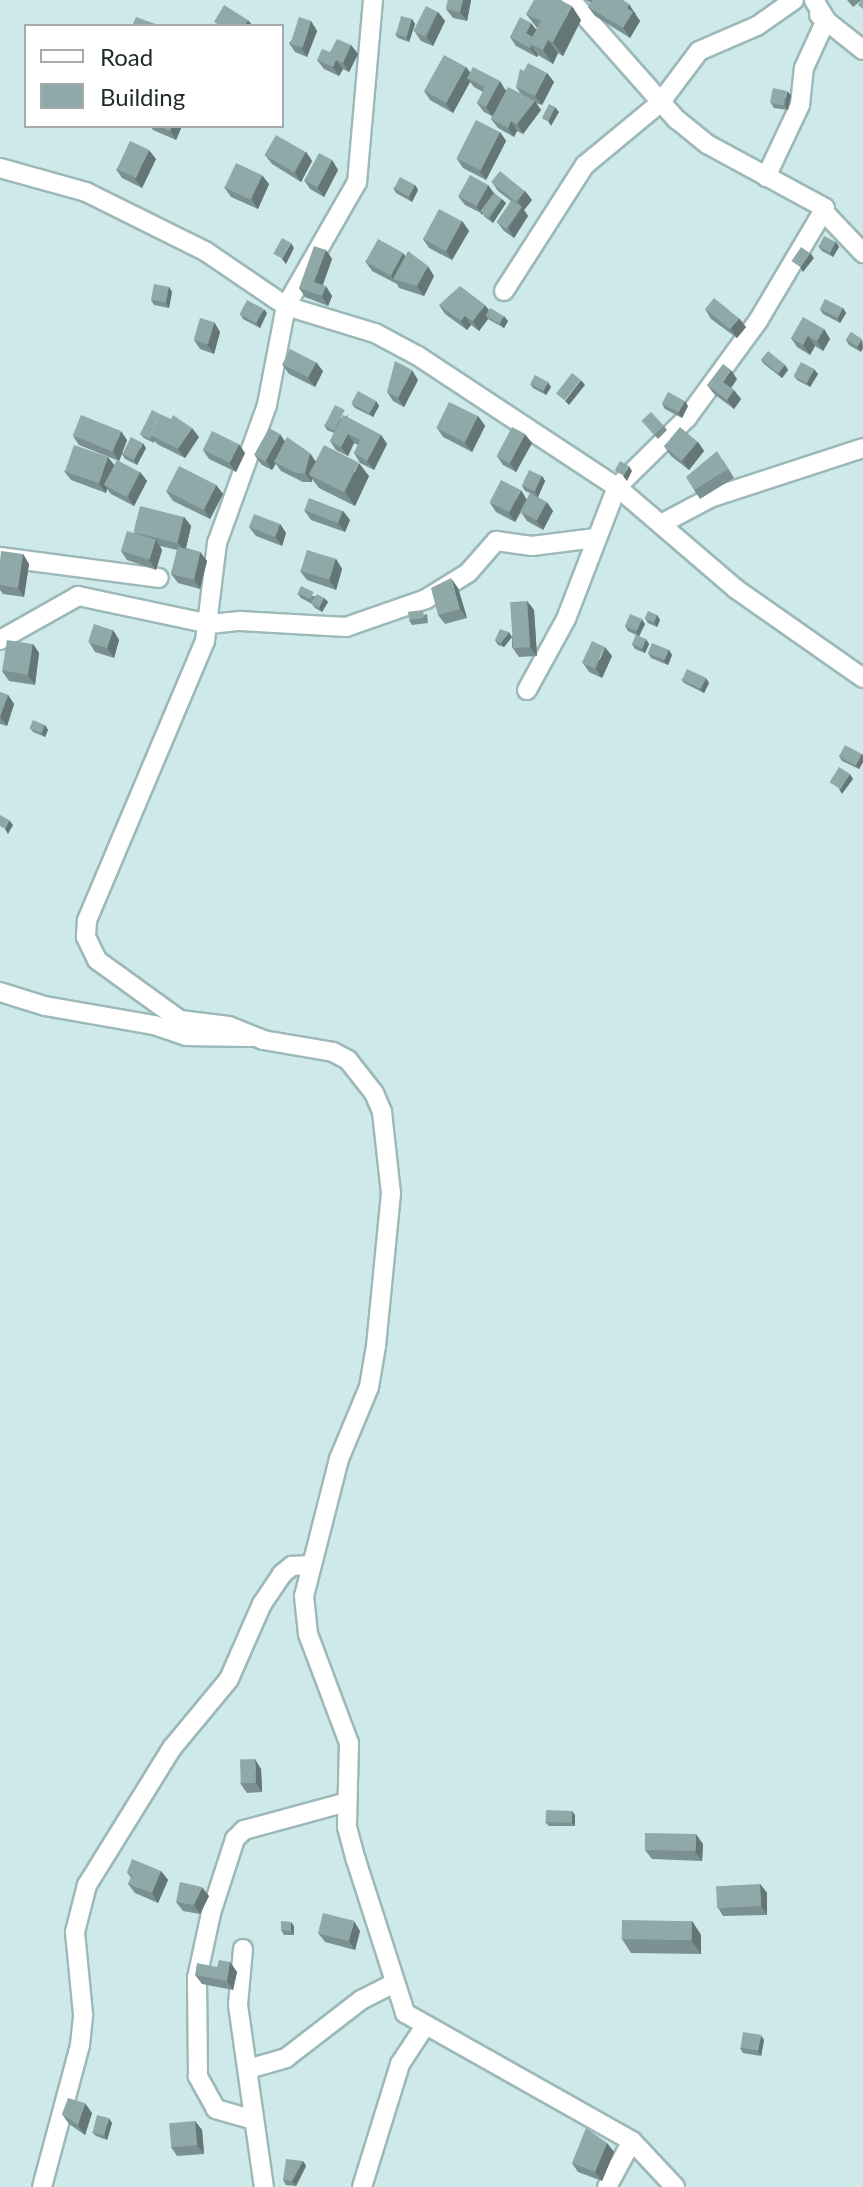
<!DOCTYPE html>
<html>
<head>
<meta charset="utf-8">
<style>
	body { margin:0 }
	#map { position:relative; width:863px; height:2187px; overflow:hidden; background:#cde9e9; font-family:Lato,sans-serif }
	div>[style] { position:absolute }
	.roads { filter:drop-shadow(2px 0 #9db8b8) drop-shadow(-2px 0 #9db8b8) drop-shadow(0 2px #9db8b8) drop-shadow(0 -2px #9db8b8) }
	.minor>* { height:18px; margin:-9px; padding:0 9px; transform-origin:9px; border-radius:9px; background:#fff }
	.wall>* { inset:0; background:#7b9191 }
	.shaded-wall>* { inset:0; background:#647676 }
	.building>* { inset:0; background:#8fa9a9; transform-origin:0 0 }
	span { translate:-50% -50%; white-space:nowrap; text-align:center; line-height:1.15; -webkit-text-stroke:6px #fff; paint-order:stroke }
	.legend { position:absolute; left:24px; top:24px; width:260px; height:104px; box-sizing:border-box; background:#fff; border:2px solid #a5aaaa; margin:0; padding:10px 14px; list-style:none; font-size:24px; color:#1f2a2a }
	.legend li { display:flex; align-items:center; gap:16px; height:40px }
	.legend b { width:40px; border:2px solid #a5aaaa }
</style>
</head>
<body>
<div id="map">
	<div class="roads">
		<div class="minor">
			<div style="left:373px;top:0;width:183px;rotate:95deg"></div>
			<div style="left:357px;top:182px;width:143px;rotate:119.8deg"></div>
			<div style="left:286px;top:306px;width:101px;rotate:100.9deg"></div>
			<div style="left:267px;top:405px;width:147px;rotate:109.9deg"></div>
			<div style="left:217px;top:543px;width:99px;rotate:97deg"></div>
			<div style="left:205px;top:641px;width:304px;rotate:112.9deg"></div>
			<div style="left:87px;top:921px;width:16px;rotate:94deg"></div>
			<div style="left:86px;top:937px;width:25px;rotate:64deg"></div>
			<div style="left:97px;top:960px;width:102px;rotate:35.9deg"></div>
			<div style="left:180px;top:1020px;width:49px;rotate:7deg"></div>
			<div style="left:229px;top:1026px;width:37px;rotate:22deg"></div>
			<div style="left:263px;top:1040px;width:71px;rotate:9.7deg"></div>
			<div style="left:333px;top:1052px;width:17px;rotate:28deg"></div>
			<div style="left:348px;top:1060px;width:42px;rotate:51.8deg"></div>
			<div style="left:374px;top:1093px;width:21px;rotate:67deg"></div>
			<div style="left:382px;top:1112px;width:81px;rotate:83.7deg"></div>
			<div style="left:391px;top:1193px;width:154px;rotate:95.6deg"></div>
			<div style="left:376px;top:1346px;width:42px;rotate:99.7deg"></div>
			<div style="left:369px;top:1387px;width:78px;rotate:112.6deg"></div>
			<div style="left:339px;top:1459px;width:141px;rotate:104.3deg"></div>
			<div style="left:304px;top:1596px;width:38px;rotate:84deg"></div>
			<div style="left:308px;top:1634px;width:116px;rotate:69.4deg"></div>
			<div style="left:349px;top:1743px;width:84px;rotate:91.4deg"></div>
			<div style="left:347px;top:1827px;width:34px;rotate:75deg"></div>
			<div style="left:356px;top:1860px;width:161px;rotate:72.2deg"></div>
			<div style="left:405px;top:2013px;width:261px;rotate:29.4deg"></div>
			<div style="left:632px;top:2141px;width:63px;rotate:46.9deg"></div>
			<div style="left:819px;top:15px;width:56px;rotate:38.5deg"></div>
			<div style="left:0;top:168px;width:89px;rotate:15.6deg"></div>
			<div style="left:86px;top:192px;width:133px;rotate:26.4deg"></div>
			<div style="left:205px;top:251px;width:98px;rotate:34.2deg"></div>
			<div style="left:286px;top:306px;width:93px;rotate:16.9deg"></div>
			<div style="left:375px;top:333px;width:49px;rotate:28.1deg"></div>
			<div style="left:418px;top:356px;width:238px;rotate:33.4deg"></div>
			<div style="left:617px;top:487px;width:157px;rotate:40.6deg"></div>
			<div style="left:736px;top:589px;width:155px;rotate:35deg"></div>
			<div style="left:766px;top:177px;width:80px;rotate:-64.7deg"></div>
			<div style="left:800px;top:105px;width:37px;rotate:-84deg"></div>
			<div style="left:804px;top:68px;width:53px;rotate:-65.4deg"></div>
			<div style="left:826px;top:20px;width:23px;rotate:-121deg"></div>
			<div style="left:824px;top:212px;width:57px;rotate:46.4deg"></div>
			<div style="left:504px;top:291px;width:150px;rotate:-57.3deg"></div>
			<div style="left:585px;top:165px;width:97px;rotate:-39.6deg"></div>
			<div style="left:660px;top:103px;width:65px;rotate:-53.1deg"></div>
			<div style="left:699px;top:51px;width:63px;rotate:-23.3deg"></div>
			<div style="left:757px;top:26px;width:45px;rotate:-35.1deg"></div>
			<div style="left:661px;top:524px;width:55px;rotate:-28deg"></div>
			<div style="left:710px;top:498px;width:161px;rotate:-18.1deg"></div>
			<div style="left:0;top:557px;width:160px;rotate:7.5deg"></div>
			<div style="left:0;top:640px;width:90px;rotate:-29.4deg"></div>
			<div style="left:78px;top:596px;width:135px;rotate:12deg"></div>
			<div style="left:210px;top:624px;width:30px;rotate:-6deg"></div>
			<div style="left:240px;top:621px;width:106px;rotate:3.2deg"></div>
			<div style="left:346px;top:627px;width:85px;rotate:-19.3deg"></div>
			<div style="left:426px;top:599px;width:49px;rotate:-31.8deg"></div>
			<div style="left:468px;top:573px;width:43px;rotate:-48.8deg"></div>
			<div style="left:496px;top:541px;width:36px;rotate:8deg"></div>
			<div style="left:532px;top:546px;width:64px;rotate:-7.2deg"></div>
			<div style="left:527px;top:690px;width:81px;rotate:-61.2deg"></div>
			<div style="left:566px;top:619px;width:142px;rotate:-68.9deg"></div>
			<div style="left:617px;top:487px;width:98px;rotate:-44.6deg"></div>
			<div style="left:687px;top:418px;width:120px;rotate:-53.8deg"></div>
			<div style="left:758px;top:321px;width:131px;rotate:-59.3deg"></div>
			<div style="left:825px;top:208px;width:134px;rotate:-151.5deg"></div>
			<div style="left:707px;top:144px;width:38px;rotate:-141deg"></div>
			<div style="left:677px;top:120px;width:160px;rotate:-131.5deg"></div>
			<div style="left:0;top:992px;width:47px;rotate:17.3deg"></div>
			<div style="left:45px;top:1006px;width:111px;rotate:9.9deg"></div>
			<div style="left:154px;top:1025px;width:34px;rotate:19deg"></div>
			<div style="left:186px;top:1036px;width:65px;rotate:0.9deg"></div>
			<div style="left:243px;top:1949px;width:56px;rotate:95.1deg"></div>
			<div style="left:238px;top:2005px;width:184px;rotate:81.9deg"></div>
			<div style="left:248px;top:2069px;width:40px;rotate:-16deg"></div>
			<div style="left:286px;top:2058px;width:95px;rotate:-37.7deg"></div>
			<div style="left:361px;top:2000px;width:36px;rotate:-27deg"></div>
			<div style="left:254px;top:2120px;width:40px;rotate:-164deg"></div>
			<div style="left:216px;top:2109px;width:38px;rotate:-119deg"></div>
			<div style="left:198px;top:2076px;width:98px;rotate:-90.6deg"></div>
			<div style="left:197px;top:1978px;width:66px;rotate:-77.8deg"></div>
			<div style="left:211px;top:1913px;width:78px;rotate:-72deg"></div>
			<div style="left:235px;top:1839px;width:13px;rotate:-45deg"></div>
			<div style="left:244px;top:1830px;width:107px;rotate:-15.2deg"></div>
			<div style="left:42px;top:2187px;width:147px;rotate:-75deg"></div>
			<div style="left:80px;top:2045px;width:31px;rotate:-84deg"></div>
			<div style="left:83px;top:2014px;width:82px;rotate:-95.6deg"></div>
			<div style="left:75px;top:1932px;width:49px;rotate:-75.7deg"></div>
			<div style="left:87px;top:1885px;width:161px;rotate:-58.2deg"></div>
			<div style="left:172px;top:1748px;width:89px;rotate:-50.4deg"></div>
			<div style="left:229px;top:1679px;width:82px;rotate:-66.3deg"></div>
			<div style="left:262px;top:1604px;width:36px;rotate:-56deg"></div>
			<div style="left:282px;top:1574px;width:13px;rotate:-39deg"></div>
			<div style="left:292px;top:1566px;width:18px;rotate:-3deg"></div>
			<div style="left:362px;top:2187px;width:129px;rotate:-72.8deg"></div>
			<div style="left:400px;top:2064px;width:45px;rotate:-56.7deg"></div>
			<div style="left:607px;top:2187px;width:52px;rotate:-61.5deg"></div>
		</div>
	</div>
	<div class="wall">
		<div style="clip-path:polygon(448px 0,471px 0,467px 21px,453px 18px,446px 9px)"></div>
		<div style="clip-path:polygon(586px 0,592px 0,636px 13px,635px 15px,640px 21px,630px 38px,595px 16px,588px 7px,591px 3px)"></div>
		<div style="clip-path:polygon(847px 0,862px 0,853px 7px)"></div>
		<div style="clip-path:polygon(438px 12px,445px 21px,433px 46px,421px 41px,415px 32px)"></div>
		<div style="clip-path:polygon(526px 14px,581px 20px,563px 56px,558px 53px,553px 64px,538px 55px,537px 57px,516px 46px,510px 37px,536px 30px,537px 28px)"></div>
		<div style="clip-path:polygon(412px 19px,415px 24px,409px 42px,398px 38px,395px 34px)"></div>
		<div style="clip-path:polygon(311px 21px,317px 31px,307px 57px,295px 52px,289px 43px)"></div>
		<div style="clip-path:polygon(351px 45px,358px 54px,349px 72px,343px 69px,339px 76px,324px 69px,317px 60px,330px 52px)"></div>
		<div style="clip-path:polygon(466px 67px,470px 72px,506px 90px,521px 94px,516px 87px,524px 71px,547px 73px,554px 82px,542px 105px,536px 103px,541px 110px,523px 134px,517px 131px,514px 137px,498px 128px,491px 119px,492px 116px,484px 112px,477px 103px,483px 92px,474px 87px,470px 82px,453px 113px,430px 100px,424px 91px)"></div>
		<div style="clip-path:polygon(791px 95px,788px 110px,774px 108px,771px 103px)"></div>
		<div style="clip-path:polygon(150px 126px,182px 126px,176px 140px,153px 130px)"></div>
		<div style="clip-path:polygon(500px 132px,506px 141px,486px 180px,463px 168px,457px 159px)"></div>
		<div style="clip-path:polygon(306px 152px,312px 161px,301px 182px,272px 164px,265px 155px)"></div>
		<div style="clip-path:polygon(156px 159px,142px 188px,122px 178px,116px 169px)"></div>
		<div style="clip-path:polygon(332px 160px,338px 170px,324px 197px,310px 189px,304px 180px)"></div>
		<div style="clip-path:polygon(492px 182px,525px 191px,532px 200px,524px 210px,528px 216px,514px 238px,504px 231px,497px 222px,511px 201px,498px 191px)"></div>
		<div style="clip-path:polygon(269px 184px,258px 209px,231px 197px,224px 187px)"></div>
		<div style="clip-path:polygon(415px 185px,418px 190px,412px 202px,396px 193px,393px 188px)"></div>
		<div style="clip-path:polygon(488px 185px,494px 193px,506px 203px,493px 223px,485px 217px,483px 214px,465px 205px,458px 196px)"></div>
		<div style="clip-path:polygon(462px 221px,469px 231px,452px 260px,429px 248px,423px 239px)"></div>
		<div style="clip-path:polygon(836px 242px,839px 247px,833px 257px,822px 251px,818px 246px)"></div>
		<div style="clip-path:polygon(326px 250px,332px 259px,323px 285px,332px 296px,328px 306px,305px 297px,299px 288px)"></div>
		<div style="clip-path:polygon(403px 253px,405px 256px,434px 276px,424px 296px,399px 288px,397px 284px,372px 271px,365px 261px)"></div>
		<div style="clip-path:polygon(169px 287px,172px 292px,169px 308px,154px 305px,151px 300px)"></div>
		<div style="clip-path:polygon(439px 305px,489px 310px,508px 321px,504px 328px,488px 319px,479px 331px,471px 325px,467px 330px,445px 314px)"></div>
		<div style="clip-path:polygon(843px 308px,846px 313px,840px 323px,823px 314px,820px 309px)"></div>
		<div style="clip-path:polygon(705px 309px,746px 327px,737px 338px,711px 319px)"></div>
		<div style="clip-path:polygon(267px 313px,260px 328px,243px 319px,240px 314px)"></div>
		<div style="clip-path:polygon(214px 322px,220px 332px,214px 354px,200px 349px,194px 340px)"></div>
		<div style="clip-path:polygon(824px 329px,830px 339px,823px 351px,815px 346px,810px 355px,797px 347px,791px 338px)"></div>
		<div style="clip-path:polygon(851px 332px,861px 352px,849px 345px,846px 340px)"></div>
		<div style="clip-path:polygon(761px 360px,785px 365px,788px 370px,782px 378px,764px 364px)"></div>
		<div style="clip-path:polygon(282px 364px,323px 371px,315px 387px,289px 374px)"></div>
		<div style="clip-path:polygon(818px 374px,810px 387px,797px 380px,794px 376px)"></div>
		<div style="clip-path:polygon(737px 379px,731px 388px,741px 399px,734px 409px,714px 394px,707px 385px)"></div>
		<div style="clip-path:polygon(418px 380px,404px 407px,393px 401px,387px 392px)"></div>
		<div style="clip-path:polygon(530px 384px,551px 387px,546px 395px,533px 388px)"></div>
		<div style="clip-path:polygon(376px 401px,379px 406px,373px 417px,355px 408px,352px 404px)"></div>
		<div style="clip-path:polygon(662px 404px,688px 406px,682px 418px,665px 409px)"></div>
		<div style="clip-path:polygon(349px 415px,347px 417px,381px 435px,387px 444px,374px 470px,360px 463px,354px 453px,358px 445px,354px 443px,348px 456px,336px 450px,330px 441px,334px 433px,327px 430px,324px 425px)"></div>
		<div style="clip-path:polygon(478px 416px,485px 426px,472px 452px,443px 437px,437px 428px)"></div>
		<div style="clip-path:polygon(642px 421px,664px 426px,667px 430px,658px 439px)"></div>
		<div style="clip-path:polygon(140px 434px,199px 437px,185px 458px,157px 444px,155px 441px,154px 443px,144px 438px)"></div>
		<div style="clip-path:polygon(73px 436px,127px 440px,122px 453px,146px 448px,137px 465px,125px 459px,122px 454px,119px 461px,79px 445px)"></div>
		<div style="clip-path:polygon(285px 441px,316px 461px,369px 476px,355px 506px,319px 488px,312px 479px,312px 482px,303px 482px,281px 471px,276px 464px,272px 470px,262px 465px,255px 456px)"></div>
		<div style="clip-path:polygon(698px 442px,704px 451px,689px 470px,671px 456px,664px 446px)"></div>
		<div style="clip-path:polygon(532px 443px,516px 472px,503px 465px,497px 456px)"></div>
		<div style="clip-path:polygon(203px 450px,245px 453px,236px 472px,209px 459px)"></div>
		<div style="clip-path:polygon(108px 457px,114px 466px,140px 472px,147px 481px,134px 506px,111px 494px,107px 489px,106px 493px,71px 480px,64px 471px)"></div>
		<div style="clip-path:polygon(723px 460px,734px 478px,700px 499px,694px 490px)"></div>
		<div style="clip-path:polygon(542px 476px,545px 481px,538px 497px,553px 511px,543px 530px,527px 521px,521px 512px,515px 522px,496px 512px,490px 503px,527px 499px,530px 493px,525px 491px,522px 486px)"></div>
		<div style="clip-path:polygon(216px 485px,223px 494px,210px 519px,173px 501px,166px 491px)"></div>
		<div style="clip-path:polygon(304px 510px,343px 511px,350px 520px,345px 532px,311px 520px)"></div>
		<div style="clip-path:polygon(184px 517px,191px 526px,186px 548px,200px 552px,207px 561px,200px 589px,178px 583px,171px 574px,177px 550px,160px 546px,162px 550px,156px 570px,127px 560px,121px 551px,134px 533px)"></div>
		<div style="clip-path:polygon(280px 524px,286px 533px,282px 546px,256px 536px,249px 527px)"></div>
		<div style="clip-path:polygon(23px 554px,29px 564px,24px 597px,3px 594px,0 590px,0 585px)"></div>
		<div style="clip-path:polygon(336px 559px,342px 569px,336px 590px,307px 580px,300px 571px)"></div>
		<div style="clip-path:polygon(458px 588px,467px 618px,445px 624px,438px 615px)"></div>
		<div style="clip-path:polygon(297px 593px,324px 598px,328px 602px,322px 612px,315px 608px,312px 604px,301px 598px)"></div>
		<div style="clip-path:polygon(527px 601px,534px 610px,537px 656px,519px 657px,512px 647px,512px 637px,504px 647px,498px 645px,495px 640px,512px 637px)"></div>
		<div style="clip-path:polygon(427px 614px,428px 623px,412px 625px,409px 620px)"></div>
		<div style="clip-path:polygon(657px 615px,660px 620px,657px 627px,648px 623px,645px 618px)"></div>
		<div style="clip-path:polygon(645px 624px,639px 636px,649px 644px,645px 653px,635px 649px,632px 644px,636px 635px,628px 631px,625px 626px)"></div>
		<div style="clip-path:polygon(113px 630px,119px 640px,114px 658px,95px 652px,89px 642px)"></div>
		<div style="clip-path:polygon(33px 644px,39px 653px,35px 685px,9px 681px,2px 671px)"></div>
		<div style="clip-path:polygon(669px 650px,672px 655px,668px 665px,651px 658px,648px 653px)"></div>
		<div style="clip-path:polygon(612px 656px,602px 678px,589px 672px,583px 663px)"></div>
		<div style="clip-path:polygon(681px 679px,709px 683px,704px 693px,684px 683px)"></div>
		<div style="clip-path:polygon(0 692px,8px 695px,14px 704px,7px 726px,0 724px)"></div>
		<div style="clip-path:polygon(45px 725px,48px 730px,45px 737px,33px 732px,30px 728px)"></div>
		<div style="clip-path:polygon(862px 754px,863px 756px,863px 762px,859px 769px,842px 761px,839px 756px)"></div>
		<div style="clip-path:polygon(261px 1769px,262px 1792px,247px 1793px,240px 1783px)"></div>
		<div style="clip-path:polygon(575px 1815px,575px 1826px,549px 1826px,545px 1822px)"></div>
		<div style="clip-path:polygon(703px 1844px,702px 1861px,652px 1859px,645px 1850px)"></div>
		<div style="clip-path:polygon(161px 1871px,168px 1880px,158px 1903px,135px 1893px,128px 1884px,131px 1878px,127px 1872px)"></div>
		<div style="clip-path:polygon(760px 1884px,767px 1893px,767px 1915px,723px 1916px,717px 1906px)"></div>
		<div style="clip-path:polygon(209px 1896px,200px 1914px,183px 1911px,176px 1902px)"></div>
		<div style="clip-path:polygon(692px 1921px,701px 1935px,701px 1954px,631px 1953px,622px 1939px)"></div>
		<div style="clip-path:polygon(294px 1926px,294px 1935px,284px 1935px,281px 1930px)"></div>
		<div style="clip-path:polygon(360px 1931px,355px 1950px,325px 1942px,318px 1933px)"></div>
		<div style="clip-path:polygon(230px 1962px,237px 1972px,233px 1990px,202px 1984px,195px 1975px)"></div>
		<div style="clip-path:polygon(764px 2040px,761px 2056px,743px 2053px,740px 2048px)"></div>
		<div style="clip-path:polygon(92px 2113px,85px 2135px,69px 2124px,62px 2114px)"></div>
		<div style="clip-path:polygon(195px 2121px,202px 2130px,204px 2154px,177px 2156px,171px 2147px)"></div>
		<div style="clip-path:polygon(112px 2123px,107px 2140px,96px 2136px,92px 2132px)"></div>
		<div style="clip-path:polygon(607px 2143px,614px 2152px,602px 2181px,578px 2172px,572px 2163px)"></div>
		<div style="clip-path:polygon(303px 2161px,306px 2166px,296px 2186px,286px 2185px,283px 2180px)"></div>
	</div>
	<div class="shaded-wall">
		<div style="clip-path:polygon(463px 0,471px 0,467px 21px,460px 12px)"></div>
		<div style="clip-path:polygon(629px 4px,640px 21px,630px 38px,623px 28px,627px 8px)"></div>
		<div style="clip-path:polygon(572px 6px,581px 20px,563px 56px,553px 42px)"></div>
		<div style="clip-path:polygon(438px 12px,445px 21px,433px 46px,427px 37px)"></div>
		<div style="clip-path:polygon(412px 19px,415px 24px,409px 42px,406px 37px)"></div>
		<div style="clip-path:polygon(248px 20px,253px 26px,244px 26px)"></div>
		<div style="clip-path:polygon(311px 21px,317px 31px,307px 57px,301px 48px)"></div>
		<div style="clip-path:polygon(531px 23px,538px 32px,532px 42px,526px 33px)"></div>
		<div style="clip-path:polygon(548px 40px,558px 53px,553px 64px,543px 50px)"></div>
		<div style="clip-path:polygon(351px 45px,358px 54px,349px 72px,343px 63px)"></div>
		<div style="clip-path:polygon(531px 46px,538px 55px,537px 57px,530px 48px)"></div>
		<div style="clip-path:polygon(336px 60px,343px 69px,339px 76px,333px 67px)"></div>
		<div style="clip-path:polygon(466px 67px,473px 77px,467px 78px,470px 82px,453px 113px,446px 104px)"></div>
		<div style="clip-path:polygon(547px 73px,554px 82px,542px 105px,535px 96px)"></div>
		<div style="clip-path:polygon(500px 81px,506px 91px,493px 117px,486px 107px)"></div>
		<div style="clip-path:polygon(787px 91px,791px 95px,788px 110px,785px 106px)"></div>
		<div style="clip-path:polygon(535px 101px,541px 110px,523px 134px,517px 124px)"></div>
		<div style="clip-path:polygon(555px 107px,559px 112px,551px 126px,548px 121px)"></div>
		<div style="clip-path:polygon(511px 121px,517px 131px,514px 137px,508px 128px)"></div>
		<div style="clip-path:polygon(172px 126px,182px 126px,176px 140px,170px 131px)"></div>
		<div style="clip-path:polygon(500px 132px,506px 141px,486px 180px,480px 171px)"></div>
		<div style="clip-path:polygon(149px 150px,156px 159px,142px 188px,135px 179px)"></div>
		<div style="clip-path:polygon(306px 152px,312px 161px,301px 182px,295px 173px)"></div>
		<div style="clip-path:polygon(332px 160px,338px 170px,324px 197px,317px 187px)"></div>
		<div style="clip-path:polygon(262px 175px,269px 184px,258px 209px,251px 199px)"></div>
		<div style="clip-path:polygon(415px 185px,418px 190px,412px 202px,409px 197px)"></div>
		<div style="clip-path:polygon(488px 185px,494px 194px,482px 215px,476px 206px)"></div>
		<div style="clip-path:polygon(525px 191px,532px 200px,524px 210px,528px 216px,514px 238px,508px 228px,522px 207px,518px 201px)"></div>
		<div style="clip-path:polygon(502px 199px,506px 203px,493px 223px,490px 218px)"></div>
		<div style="clip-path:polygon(462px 221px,469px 231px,452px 260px,446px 251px)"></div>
		<div style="clip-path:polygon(836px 242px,839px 247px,833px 257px,830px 253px)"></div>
		<div style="clip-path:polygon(291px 243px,294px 248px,286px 264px,282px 259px)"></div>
		<div style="clip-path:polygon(326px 250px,332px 259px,320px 292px,314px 282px)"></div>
		<div style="clip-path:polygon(403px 253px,410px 263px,393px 279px,391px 275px)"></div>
		<div style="clip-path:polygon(810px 253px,814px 258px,803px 272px,800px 267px)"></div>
		<div style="clip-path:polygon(428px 266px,434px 276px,424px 296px,417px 286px)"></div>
		<div style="clip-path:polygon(326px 286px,332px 296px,328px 306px,322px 296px)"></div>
		<div style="clip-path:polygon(169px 287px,172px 292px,169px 308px,166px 303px)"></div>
		<div style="clip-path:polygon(485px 305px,492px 314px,486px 316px,488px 319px,479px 331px,473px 321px)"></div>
		<div style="clip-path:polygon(843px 308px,846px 313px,840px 323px,837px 318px)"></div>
		<div style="clip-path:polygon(264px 309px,267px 313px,260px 328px,256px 323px)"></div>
		<div style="clip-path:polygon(465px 316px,471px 325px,467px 330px,461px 321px)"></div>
		<div style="clip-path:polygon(504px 316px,508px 321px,504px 328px,500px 324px)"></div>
		<div style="clip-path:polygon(739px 318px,746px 327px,737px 338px,731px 329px)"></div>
		<div style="clip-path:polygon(214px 322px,220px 332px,214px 354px,207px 344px)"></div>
		<div style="clip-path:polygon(824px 329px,830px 339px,823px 351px,817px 341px)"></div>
		<div style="clip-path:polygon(808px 336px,815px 346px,810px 355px,803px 345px)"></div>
		<div style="clip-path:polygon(862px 339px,863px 348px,861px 352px,857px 347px)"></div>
		<div style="clip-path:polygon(316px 362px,323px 371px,315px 387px,308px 378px)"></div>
		<div style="clip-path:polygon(785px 365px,788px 370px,782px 378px,778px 374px)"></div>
		<div style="clip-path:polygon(814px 369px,818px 374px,810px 387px,807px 383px)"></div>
		<div style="clip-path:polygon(412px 370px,418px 380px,404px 407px,398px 398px)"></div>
		<div style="clip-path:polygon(731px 370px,737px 379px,729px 391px,723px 382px)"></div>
		<div style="clip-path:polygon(581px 380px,585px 385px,569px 405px,565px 401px)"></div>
		<div style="clip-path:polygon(548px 382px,551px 387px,546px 395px,543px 391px)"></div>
		<div style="clip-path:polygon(734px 390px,741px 399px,734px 409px,727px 400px)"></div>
		<div style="clip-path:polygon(376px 401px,379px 406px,373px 417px,369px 413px)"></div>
		<div style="clip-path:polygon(685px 401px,688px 406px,682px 418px,678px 413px)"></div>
		<div style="clip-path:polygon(478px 416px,485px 426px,472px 452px,465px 443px)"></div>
		<div style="clip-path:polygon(192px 428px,199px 437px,185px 458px,178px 449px)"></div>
		<div style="clip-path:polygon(121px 431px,127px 440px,119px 461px,113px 452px)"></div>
		<div style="clip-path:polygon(280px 434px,286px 443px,272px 470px,266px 461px)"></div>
		<div style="clip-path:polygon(348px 434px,354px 443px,348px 456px,341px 447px)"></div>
		<div style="clip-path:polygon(525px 434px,532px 443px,516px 472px,510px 463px)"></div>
		<div style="clip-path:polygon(381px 435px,387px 444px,374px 470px,367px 461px)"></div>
		<div style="clip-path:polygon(698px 442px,704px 451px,689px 470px,682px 461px)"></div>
		<div style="clip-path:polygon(143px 443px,146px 448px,137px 465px,134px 460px)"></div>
		<div style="clip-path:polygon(239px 444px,245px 453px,236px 472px,229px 463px)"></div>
		<div style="clip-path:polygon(310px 453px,316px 462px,309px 474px,312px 479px,312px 482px,305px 473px)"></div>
		<div style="clip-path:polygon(108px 457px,115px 466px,105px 485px,107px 489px,106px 493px,99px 484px)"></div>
		<div style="clip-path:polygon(359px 463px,369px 476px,355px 506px,345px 492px)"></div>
		<div style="clip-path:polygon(629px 466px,632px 471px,627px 481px,623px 476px)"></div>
		<div style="clip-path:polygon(140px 472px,147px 481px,134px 506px,128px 497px)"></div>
		<div style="clip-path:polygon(542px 476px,545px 481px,538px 497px,535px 492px)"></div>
		<div style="clip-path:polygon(216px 485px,223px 494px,210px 519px,204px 510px)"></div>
		<div style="clip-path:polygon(521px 490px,527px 500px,515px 522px,509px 513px)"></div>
		<div style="clip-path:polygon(547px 502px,553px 511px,543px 530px,536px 520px)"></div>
		<div style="clip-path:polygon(343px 511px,350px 520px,345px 532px,338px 523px)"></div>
		<div style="clip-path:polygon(184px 517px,191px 526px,185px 552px,178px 543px)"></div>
		<div style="clip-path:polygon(280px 524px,286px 533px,282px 546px,275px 537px)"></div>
		<div style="clip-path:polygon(156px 540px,162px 550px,156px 570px,149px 560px)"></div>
		<div style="clip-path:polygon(200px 552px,207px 561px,200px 589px,194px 579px)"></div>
		<div style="clip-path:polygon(23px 554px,29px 564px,24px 597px,18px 588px)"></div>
		<div style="clip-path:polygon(336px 559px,342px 569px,336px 590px,329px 580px)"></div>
		<div style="clip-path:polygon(451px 578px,458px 588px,467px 618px,460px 609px)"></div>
		<div style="clip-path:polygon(324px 598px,328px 602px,322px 612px,319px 608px)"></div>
		<div style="clip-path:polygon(527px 601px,534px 610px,537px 656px,530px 647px)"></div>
		<div style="clip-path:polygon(657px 615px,660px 620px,657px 627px,654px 622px)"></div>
		<div style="clip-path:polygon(642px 619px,645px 624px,639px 636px,636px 631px)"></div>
		<div style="clip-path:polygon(113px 630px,119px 640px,114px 658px,107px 648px)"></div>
		<div style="clip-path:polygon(509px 632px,512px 637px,504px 647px,501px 643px)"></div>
		<div style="clip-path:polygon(646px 639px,649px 644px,645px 653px,642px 649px)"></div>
		<div style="clip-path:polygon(33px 644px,39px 653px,35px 685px,28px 675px)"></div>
		<div style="clip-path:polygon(605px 647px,612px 656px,602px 678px,596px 669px)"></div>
		<div style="clip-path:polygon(669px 650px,672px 655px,668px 665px,664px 661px)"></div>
		<div style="clip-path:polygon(706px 678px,709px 683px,704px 693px,700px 689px)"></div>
		<div style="clip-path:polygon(8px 695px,14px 704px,7px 726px,0 717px)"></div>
		<div style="clip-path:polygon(45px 725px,48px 730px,45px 737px,41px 733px)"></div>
		<div style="clip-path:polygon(862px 754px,863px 756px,863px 762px,859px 769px,856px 765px)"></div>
		<div style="clip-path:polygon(850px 774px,853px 779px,842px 794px,839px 789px)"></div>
		<div style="clip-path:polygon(9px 820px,13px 825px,8px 834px,5px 829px)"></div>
		<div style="clip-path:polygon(255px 1759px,261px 1769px,262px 1792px,256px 1783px)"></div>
		<div style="clip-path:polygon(572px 1811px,575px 1815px,575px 1826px,572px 1822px)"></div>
		<div style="clip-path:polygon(696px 1834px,703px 1844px,702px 1861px,695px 1852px)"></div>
		<div style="clip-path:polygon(161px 1871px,168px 1880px,158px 1903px,152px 1893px)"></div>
		<div style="clip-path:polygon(760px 1884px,767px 1893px,767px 1915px,761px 1906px)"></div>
		<div style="clip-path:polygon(202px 1887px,209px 1896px,200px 1914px,194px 1905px)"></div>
		<div style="clip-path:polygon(354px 1921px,360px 1931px,355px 1950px,349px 1941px)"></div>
		<div style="clip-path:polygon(692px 1921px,701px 1935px,701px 1954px,691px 1940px)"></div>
		<div style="clip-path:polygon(291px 1922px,294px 1926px,294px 1935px,291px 1931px)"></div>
		<div style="clip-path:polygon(230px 1962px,237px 1972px,233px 1990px,227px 1981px)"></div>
		<div style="clip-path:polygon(761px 2035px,764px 2040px,761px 2056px,758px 2051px)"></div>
		<div style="clip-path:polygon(85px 2103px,92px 2113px,85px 2135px,78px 2125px)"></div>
		<div style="clip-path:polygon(109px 2118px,112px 2123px,107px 2140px,104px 2135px)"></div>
		<div style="clip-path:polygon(195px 2121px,202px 2130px,204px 2154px,197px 2145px)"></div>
		<div style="clip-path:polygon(607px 2143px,614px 2152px,602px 2181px,595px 2172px)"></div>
		<div style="clip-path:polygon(303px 2161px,306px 2166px,296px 2186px,292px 2181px)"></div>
	</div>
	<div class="building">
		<div style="clip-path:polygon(448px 0,463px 0,460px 12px,446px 9px)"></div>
		<div style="clip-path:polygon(534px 0,560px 0,572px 6px,553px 42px,548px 40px,543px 50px,529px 43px,541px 21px,526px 14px)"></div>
		<div style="clip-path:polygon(593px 0,623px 0,629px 4px,627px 8px,633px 12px,623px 28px,588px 7px)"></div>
		<div style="clip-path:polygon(862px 0,863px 0,863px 9px,858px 5px)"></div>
		<div style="clip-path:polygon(224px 5px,248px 20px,244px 26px,221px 26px,214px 22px)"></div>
		<div style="left:426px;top:6px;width:13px;height:28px;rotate:27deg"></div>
		<div style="left:401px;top:16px;width:11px;height:19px;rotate:15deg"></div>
		<div style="clip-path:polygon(136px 17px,161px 26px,132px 26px)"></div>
		<div style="left:299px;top:17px;width:13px;height:28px;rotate:18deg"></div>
		<div style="clip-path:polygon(520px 17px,531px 23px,526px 33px,533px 37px,529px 43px,531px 46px,530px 48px,510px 37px)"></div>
		<div style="clip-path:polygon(337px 39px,351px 45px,343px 63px,336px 60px,333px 67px,317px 60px,322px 49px,330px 52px)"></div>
		<div style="left:444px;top:55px;width:25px;height:41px;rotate:29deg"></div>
		<div style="clip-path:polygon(528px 63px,547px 73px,535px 96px,516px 87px,520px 69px,524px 71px)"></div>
		<div style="clip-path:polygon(473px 67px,500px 81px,486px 107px,477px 103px,485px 87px,467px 78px)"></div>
		<div style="clip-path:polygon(508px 87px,535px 101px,517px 124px,511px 121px,508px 128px,491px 119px)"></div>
		<div style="left:773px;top:88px;width:14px;height:15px;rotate:12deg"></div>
		<div style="left:549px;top:104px;width:7px;height:16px;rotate:27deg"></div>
		<div style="left:476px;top:120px;width:27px;height:43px;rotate:27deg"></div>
		<div style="clip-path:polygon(159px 126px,172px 126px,170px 131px)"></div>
		<div style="left:276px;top:135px;width:34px;height:23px;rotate:30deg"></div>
		<div style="left:130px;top:141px;width:21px;height:31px;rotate:25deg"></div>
		<div style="left:319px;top:153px;width:15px;height:31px;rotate:28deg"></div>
		<div style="left:236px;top:163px;width:29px;height:27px;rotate:25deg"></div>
		<div style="left:500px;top:171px;width:32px;height:14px;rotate:39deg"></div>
		<div style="left:470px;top:175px;width:21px;height:24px;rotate:29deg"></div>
		<div style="left:400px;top:177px;width:17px;height:13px;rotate:28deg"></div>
		<div style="left:494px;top:193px;width:10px;height:23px;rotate:37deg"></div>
		<div style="left:512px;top:200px;width:12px;height:27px;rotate:35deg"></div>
		<div style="left:439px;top:209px;width:26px;height:34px;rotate:28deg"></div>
		<div style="left:824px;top:236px;width:13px;height:12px;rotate:27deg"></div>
		<div style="left:282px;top:238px;width:10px;height:18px;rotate:29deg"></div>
		<div style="left:378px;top:239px;width:29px;height:26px;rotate:29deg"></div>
		<div style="clip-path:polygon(314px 246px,326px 250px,314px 282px,326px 286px,322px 296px,299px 288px)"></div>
		<div style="left:801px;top:247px;width:11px;height:17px;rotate:34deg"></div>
		<div style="clip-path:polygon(408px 251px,428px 266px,417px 286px,393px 279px)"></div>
		<div style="left:154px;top:284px;width:15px;height:16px;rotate:11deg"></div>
		<div style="clip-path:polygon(460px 286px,485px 305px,473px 321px,465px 316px,461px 321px,439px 305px)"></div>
		<div style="left:714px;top:298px;width:32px;height:14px;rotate:39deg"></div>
		<div style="left:825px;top:299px;width:20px;height:11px;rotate:27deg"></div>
		<div style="left:247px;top:300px;width:19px;height:16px;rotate:28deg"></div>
		<div style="left:490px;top:308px;width:16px;height:9px;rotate:30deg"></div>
		<div style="clip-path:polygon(803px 317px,824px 329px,817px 341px,808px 336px,803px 345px,791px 338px)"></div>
		<div style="left:200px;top:318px;width:15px;height:23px;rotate:16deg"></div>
		<div style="left:851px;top:332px;width:13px;height:9px;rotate:32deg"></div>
		<div style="left:290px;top:349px;width:29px;height:17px;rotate:27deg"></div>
		<div style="left:768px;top:351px;width:22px;height:11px;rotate:39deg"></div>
		<div style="clip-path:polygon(395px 361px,412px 370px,398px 398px,387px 392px)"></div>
		<div style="left:801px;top:362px;width:15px;height:16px;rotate:28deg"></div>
		<div style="clip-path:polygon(723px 364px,731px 370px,723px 382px,734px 390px,727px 400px,707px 385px)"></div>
		<div style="left:572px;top:373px;width:11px;height:26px;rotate:38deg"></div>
		<div style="left:535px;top:375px;width:15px;height:10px;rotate:28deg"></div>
		<div style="left:358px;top:391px;width:21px;height:14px;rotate:29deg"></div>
		<div style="left:668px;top:392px;width:19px;height:13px;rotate:28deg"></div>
		<div style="left:449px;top:402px;width:32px;height:29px;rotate:26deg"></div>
		<div style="left:335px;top:405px;width:11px;height:23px;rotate:27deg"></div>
		<div style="clip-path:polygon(152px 410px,162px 415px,160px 414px,150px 435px,152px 435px,150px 439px,140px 434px)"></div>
		<div style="left:651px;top:412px;width:19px;height:13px;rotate:47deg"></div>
		<div style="clip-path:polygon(160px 414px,171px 419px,173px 415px,192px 428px,178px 449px,150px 435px)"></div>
		<div style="left:81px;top:415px;width:43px;height:22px;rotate:22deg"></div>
		<div style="clip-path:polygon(343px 415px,381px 435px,367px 461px,354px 453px,360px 440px,348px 434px,341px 447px,330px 441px)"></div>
		<div style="left:512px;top:427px;width:15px;height:33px;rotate:28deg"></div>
		<div style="left:680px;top:427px;width:23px;height:25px;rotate:40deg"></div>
		<div style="left:269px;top:428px;width:13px;height:31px;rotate:29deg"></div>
		<div style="left:212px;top:431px;width:30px;height:21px;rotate:26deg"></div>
		<div style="left:131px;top:437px;width:13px;height:19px;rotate:27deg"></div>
		<div style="clip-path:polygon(287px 437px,310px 453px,305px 473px,296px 473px,274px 462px)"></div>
		<div style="left:74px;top:445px;width:36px;height:28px;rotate:19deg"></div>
		<div style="left:324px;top:445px;width:39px;height:33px;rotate:27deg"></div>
		<div style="clip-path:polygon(717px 451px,728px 469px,694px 490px,686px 477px)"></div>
		<div style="left:117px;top:460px;width:26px;height:28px;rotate:28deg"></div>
		<div style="left:620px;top:461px;width:10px;height:11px;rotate:29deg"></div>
		<div style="left:179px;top:466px;width:42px;height:28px;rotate:27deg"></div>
		<div style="left:529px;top:470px;width:14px;height:17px;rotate:25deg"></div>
		<div style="left:501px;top:480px;width:22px;height:25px;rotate:27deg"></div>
		<div style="left:530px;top:493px;width:19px;height:21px;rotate:28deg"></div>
		<div style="left:309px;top:498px;width:36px;height:13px;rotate:21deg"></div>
		<div style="left:140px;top:506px;width:45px;height:27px;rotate:14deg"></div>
		<div style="left:254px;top:514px;width:28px;height:14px;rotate:21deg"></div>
		<div style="left:127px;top:531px;width:30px;height:21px;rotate:17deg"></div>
		<div style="left:178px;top:547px;width:23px;height:28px;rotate:13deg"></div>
		<div style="left:307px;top:550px;width:30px;height:22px;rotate:17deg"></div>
		<div style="clip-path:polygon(1px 551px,23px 554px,18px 588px,0 585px,0 561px)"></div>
		<div style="clip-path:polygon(451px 578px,460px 609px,438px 615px,431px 588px)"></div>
		<div style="left:301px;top:586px;width:14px;height:8px;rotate:25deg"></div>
		<div style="clip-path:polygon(317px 594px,324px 598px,319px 608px,311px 603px)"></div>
		<div style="left:527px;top:601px;width:46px;height:17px;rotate:86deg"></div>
		<div style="left:423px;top:610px;width:8px;height:15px;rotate:83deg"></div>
		<div style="left:648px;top:611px;width:10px;height:8px;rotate:24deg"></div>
		<div style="left:630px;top:614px;width:13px;height:13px;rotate:23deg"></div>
		<div style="left:94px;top:624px;width:20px;height:19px;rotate:18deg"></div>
		<div style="clip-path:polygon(500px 629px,509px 632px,501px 643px,495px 640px)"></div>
		<div style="left:636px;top:635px;width:11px;height:10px;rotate:22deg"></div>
		<div style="left:7px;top:640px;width:26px;height:31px;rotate:9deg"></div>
		<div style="left:592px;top:641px;width:14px;height:24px;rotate:25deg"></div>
		<div style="left:652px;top:643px;width:18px;height:11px;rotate:22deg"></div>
		<div style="left:687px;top:669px;width:21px;height:12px;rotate:25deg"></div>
		<div style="clip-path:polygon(0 692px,8px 695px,0 717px)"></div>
		<div style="left:33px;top:720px;width:13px;height:9px;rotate:23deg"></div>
		<div style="left:845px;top:745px;width:19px;height:13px;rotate:28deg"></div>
		<div style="left:839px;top:767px;width:13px;height:18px;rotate:32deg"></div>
		<div style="clip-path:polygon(0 815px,9px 820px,5px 829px,0 826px)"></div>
		<div style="left:255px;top:1759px;width:24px;height:15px;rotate:88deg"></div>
		<div style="left:546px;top:1810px;width:26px;height:12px;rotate:2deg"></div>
		<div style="left:645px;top:1833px;width:51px;height:17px;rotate:1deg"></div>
		<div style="clip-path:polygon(132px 1859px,161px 1871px,152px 1893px,128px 1884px,132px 1875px,127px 1872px)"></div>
		<div style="clip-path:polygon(180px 1882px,202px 1887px,194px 1905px,176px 1902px)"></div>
		<div style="left:760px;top:1884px;width:22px;height:44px;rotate:87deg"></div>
		<div style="left:323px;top:1913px;width:32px;height:21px;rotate:14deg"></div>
		<div style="left:622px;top:1920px;width:70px;height:19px;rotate:1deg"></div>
		<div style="clip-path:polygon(281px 1921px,291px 1922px,291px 1931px,281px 1930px)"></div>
		<div style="clip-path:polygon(219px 1960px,230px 1962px,227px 1981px,195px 1975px,197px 1963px,217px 1967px)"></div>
		<div style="left:743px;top:2032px;width:18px;height:16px;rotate:9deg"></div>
		<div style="clip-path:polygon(68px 2098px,85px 2103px,78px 2125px,62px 2114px)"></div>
		<div style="left:97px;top:2115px;width:12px;height:18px;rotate:14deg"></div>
		<div style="left:195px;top:2121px;width:24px;height:26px;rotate:85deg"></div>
		<div style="clip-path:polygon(586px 2128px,607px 2143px,595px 2172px,572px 2163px)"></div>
		<div style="clip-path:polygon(286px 2159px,303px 2161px,292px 2181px,283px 2180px)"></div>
	</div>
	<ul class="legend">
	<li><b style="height:10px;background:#fff"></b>Road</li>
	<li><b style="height:22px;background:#8fa9a9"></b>Building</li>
	</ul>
</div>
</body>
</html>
